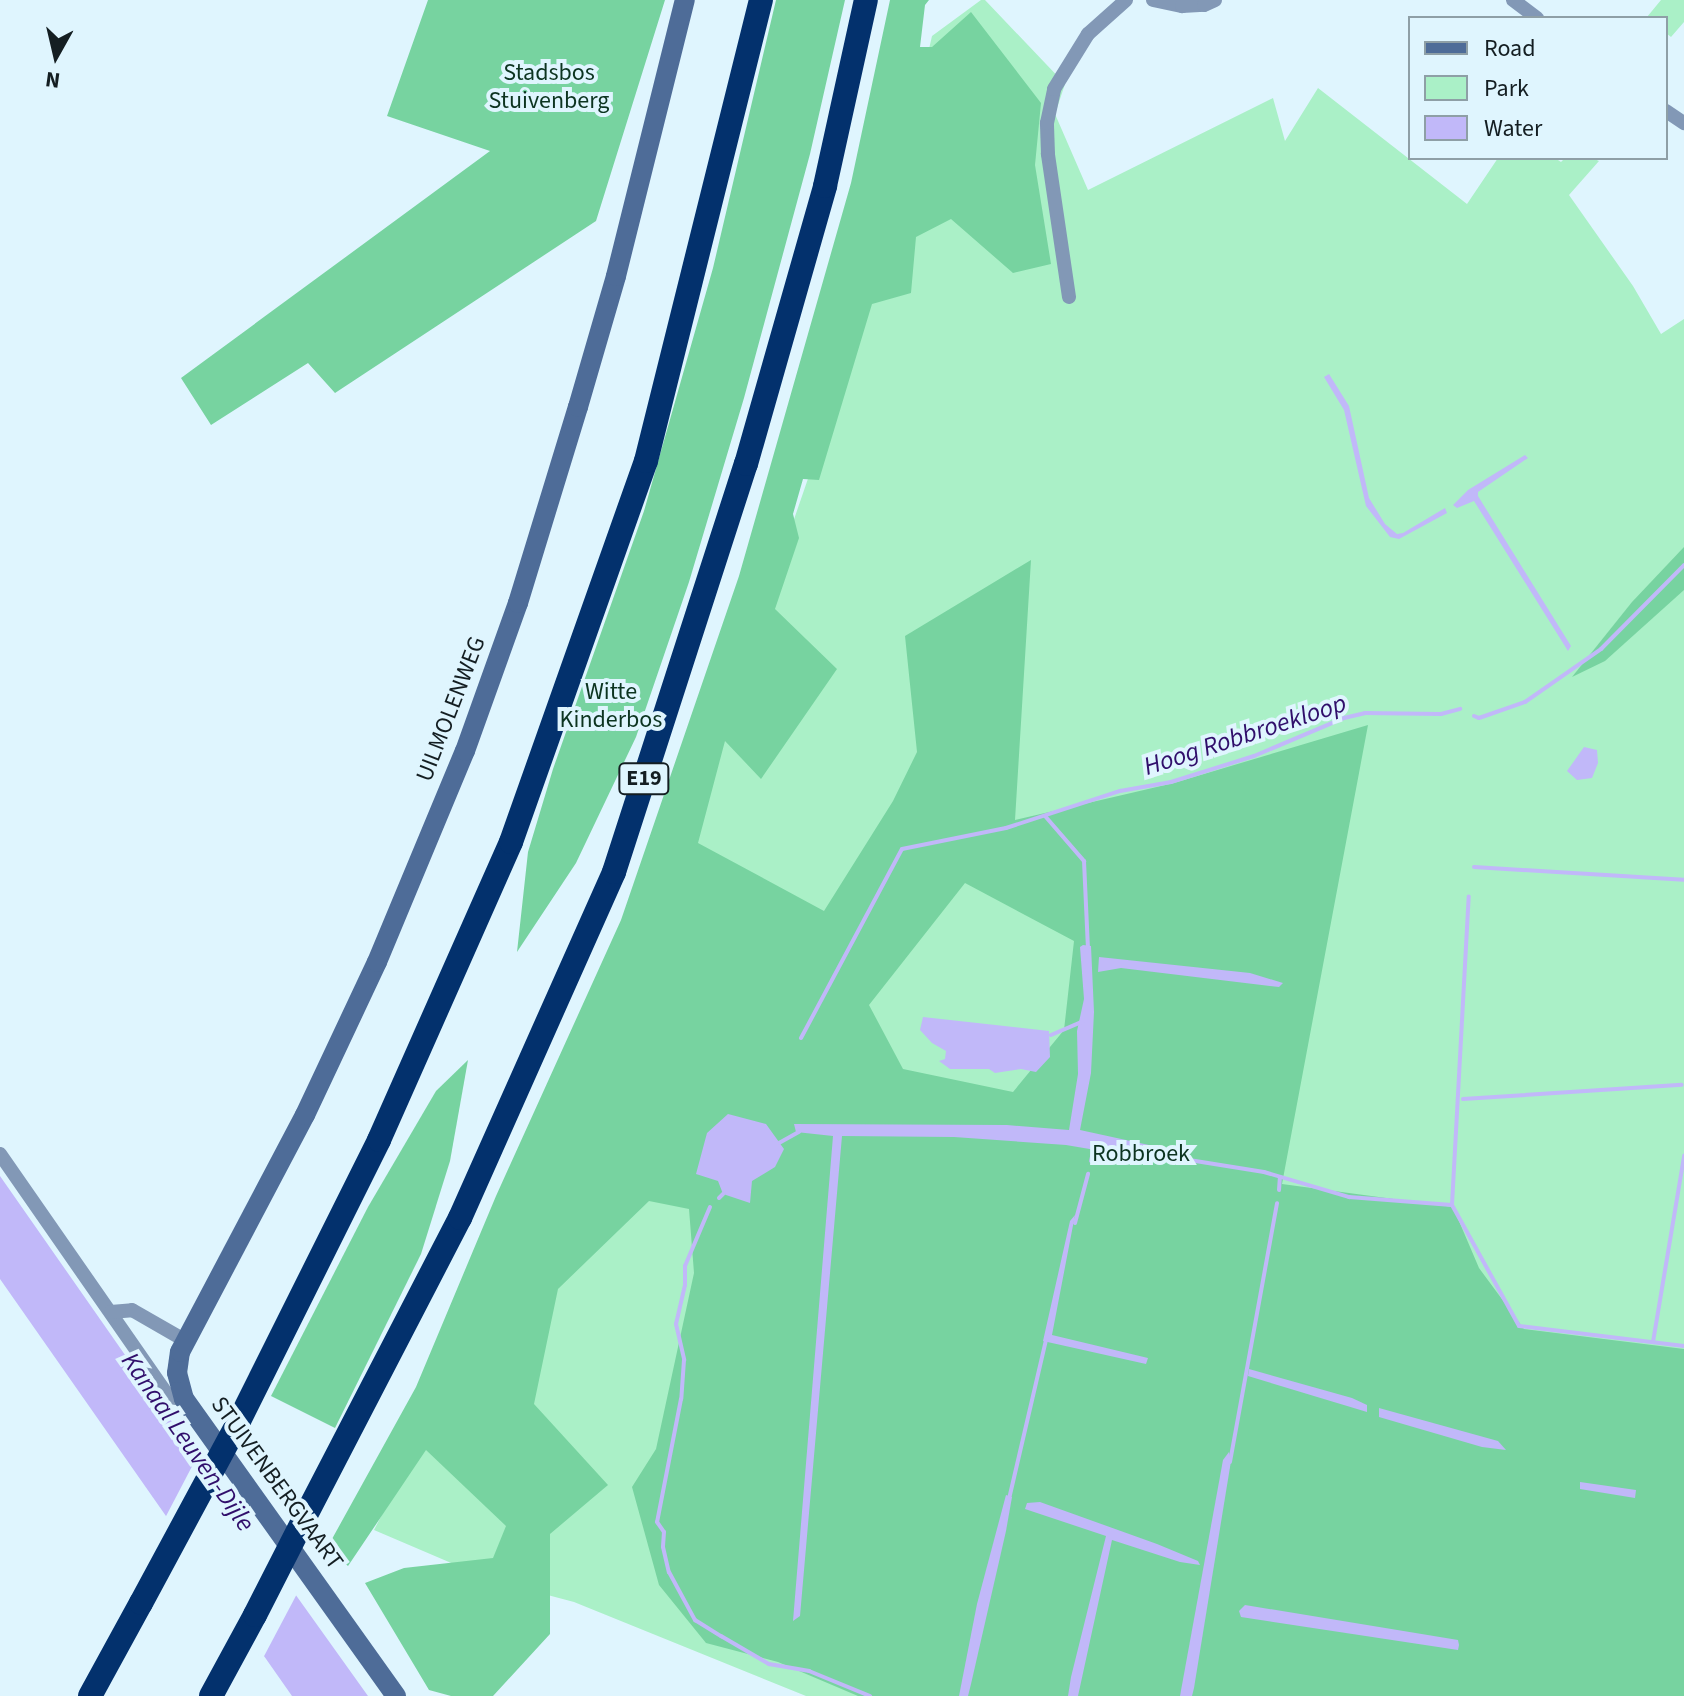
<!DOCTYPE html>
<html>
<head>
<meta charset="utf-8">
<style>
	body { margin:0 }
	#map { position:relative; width:1684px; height:1696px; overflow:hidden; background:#dff5fe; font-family:"Source Sans 3",sans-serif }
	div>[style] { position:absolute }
	.green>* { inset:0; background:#aaf0c7 }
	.forest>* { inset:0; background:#77d3a0 }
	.water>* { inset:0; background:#c1b8f9 }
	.pier>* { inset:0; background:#dff5fe }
	.stream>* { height:4px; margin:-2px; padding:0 2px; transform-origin:2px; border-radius:2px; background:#c1b8f9 }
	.minor>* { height:14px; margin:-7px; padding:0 7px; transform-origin:7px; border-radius:7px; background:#8298b6 }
	.secondary>* { height:20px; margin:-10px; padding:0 10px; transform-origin:10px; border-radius:10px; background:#4e6c98 }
	.motorway>* { height:24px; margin:-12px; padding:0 12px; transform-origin:12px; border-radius:12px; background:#03316d }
	.motorway-bridge>* { height:24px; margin:-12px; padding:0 12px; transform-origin:12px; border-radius:12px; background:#03316d }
	span { translate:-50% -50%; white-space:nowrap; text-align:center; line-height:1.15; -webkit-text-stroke:8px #dff5fe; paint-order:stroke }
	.shield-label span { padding:2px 6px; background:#dff5fe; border:2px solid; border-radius:6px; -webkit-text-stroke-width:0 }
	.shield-label { font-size:22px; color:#141e22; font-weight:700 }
	.park-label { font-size:24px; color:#0c3420 }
	.street-label { font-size:24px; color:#141e22 }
	.water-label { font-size:26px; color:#300e6b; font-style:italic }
	.legend { position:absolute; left:1408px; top:16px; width:260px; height:144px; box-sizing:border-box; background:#dff5fe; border:2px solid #8e9fa6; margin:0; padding:10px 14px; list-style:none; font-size:24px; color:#141e22 }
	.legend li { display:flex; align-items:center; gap:16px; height:40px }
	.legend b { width:40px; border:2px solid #8e9fa6 }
	.north { position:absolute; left:16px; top:16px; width:80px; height:80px; -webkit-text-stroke:6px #dff5fe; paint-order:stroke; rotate:188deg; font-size:22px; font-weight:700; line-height:32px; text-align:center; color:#141e22 }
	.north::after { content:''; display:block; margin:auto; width:28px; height:36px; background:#141e22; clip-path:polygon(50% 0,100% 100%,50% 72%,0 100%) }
</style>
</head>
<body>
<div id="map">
	<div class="green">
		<div style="clip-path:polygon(981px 0,985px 0,1065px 84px,1055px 114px,1088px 190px,1273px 98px,1285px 141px,1318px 88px,1467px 204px,1498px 158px,1555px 158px,1561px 162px,1565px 158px,1592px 158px,1599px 161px,1569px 195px,1633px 286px,1661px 334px,1684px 319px,1684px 1696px,806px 1696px,574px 1602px,491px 1580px,374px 1530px,413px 1455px,758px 624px,876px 281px,932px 36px)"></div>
		<div style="clip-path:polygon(1661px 0,1684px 0,1684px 22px,1671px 37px,1666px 33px,1666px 18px,1647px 17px)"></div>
	</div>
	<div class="forest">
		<div style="clip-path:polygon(428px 0,665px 0,596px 221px,335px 393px,308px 363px,211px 425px,181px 378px,490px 151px,387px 116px)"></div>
		<div style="clip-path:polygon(776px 0,845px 0,810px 154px,744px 398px,689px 582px,636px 737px,576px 863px,517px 952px,528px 852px,553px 769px,644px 511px,713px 268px)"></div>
		<div style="clip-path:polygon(evenodd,890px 0,929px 0,925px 5px,920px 47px,932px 47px,971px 12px,1041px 103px,1035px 165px,1051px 264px,1013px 273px,951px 219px,916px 237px,911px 293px,872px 304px,819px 480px,803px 479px,793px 514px,799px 538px,775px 609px,837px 669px,761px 779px,725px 741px,698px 843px,824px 911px,893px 801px,917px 752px,905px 636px,1031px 560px,1015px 820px,1174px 783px,1368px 725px,1282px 1184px,1453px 1207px,1479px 1268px,1524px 1329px,1684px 1349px,1684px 1696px,858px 1696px,778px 1662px,706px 1643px,659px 1585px,632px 1487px,656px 1449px,694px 1273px,689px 1209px,649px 1201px,558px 1289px,534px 1404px,608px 1485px,550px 1534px,550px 1634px,493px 1696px,451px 1696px,429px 1690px,365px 1583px,404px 1568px,493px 1558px,506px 1526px,426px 1450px,348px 1566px,327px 1548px,416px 1387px,496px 1196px,621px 920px,739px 576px,851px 183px,890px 0,965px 883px,1074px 941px,1064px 1030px,1013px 1092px,903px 1069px,869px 1005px,965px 883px)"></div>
		<div style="clip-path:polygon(1684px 547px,1684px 590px,1605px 661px,1572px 677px,1632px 602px)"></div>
		<div style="clip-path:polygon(468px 1060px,450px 1161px,421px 1254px,335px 1428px,271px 1396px,368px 1207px,436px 1091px)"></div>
	</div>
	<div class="water">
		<div style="clip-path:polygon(1329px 374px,1349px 406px,1369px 498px,1385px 524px,1397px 534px,1403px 533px,1445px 508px,1447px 513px,1399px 539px,1390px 537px,1366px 506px,1344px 410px,1324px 377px)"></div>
		<div style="clip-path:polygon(1525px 455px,1528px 458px,1478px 492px,1478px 496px,1571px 646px,1568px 651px,1474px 501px,1457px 508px,1453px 505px,1468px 490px)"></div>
		<div style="clip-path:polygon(1584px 747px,1597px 750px,1598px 763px,1592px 778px,1577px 780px,1567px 771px)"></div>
		<div style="clip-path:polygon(1083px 945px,1091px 946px,1094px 1012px,1091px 1073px,1080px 1130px,1181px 1152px,1184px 1165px,1066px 1145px,954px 1137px,842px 1136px,800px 1616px,793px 1621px,833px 1136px,796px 1132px,794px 1124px,1007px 1125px,1069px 1130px,1078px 1074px,1077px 1031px,1084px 999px,1080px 947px)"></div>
		<div style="clip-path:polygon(1099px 957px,1250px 973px,1283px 983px,1279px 987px,1121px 968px,1098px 972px)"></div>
		<div style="clip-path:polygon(923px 1017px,1049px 1031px,1050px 1057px,1036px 1072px,1021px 1069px,995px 1073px,989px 1069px,950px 1069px,939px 1061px,945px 1059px,946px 1051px,932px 1043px,920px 1030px)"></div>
		<div style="clip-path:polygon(728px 1114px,766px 1124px,784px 1149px,775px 1167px,752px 1181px,750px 1203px,723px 1194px,718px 1181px,696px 1174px,707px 1133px)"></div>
		<div style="clip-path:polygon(0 1176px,160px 1405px,368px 1696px,292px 1696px,0 1279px)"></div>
		<div style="clip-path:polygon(1075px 1215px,1052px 1335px,1148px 1358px,1146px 1364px,1043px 1341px,1070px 1221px)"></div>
		<div style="clip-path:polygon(1249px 1369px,1352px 1398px,1367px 1405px,1367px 1412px,1248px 1376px)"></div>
		<div style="clip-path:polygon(1379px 1408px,1498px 1441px,1506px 1450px,1482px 1447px,1379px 1417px)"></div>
		<div style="clip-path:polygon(1229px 1452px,1231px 1461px,1194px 1688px,1192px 1696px,1180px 1696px,1223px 1460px)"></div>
		<div style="clip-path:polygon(1580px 1482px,1636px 1490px,1635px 1498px,1580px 1489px)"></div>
		<div style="clip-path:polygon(1006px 1495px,1012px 1497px,1006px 1531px,971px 1684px,968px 1696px,959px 1696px,977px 1604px)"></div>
		<div style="clip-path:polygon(1040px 1502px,1157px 1544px,1198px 1561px,1200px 1565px,1180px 1562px,1112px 1540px,1078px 1696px,1068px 1696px,1071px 1677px,1106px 1536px,1025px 1509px,1027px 1503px)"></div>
		<div style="clip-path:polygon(1245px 1605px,1458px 1640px,1459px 1645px,1458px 1650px,1241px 1617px,1239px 1611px)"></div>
	</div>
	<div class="pier">
		<div style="clip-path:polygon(199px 1453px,299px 1590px,262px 1660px,164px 1520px)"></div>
	</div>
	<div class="stream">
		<div style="left:1474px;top:716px;width:5px;rotate:22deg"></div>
		<div style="left:1479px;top:718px;width:49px;rotate:-19.2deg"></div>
		<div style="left:1525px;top:702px;width:93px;rotate:-34.9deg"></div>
		<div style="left:1601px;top:649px;width:118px;rotate:-45.3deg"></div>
		<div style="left:1045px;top:816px;width:60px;rotate:49.1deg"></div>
		<div style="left:1084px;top:861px;width:87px;rotate:87.4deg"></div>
		<div style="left:1474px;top:867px;width:210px;rotate:3.5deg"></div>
		<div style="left:1051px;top:1035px;width:34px;rotate:-23deg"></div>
		<div style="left:801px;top:1038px;width:214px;rotate:-61.9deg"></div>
		<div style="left:902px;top:849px;width:106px;rotate:-11.4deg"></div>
		<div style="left:1006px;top:828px;width:120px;rotate:-18deg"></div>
		<div style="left:1120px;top:791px;width:52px;rotate:-10deg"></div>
		<div style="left:1171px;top:782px;width:87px;rotate:-17.4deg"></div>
		<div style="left:1254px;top:756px;width:98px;rotate:-22.9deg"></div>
		<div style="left:1344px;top:718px;width:22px;rotate:-13deg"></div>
		<div style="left:1365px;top:713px;width:76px;rotate:0.8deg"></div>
		<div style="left:1441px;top:714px;width:20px;rotate:-15deg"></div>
		<div style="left:1463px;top:1099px;width:219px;rotate:-3.7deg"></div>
		<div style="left:779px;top:1143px;width:23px;rotate:-29deg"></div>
		<div style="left:1183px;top:1159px;width:82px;rotate:9.1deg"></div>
		<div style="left:1264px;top:1172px;width:89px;rotate:16.4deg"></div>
		<div style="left:1349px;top:1197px;width:103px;rotate:4.4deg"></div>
		<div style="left:1452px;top:1205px;width:138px;rotate:61deg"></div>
		<div style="left:1519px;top:1326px;width:166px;rotate:6.9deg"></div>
		<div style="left:1091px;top:1161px;width:13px;rotate:-77deg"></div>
		<div style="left:1279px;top:1190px;width:13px;rotate:-86deg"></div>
		<div style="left:719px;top:1198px;width:6px;rotate:-45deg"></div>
		<div style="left:1452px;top:1205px;width:309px;rotate:-86.9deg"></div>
		<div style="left:710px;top:1207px;width:64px;rotate:113deg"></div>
		<div style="left:685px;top:1266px;width:19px;rotate:90deg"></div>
		<div style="left:685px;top:1285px;width:40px;rotate:103deg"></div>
		<div style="left:676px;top:1324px;width:37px;rotate:77deg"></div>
		<div style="left:684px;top:1360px;width:39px;rotate:94deg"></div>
		<div style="left:681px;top:1399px;width:125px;rotate:101deg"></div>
		<div style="left:657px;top:1522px;width:12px;rotate:55deg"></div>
		<div style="left:664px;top:1532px;width:15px;rotate:94deg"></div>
		<div style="left:663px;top:1547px;width:26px;rotate:77deg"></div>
		<div style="left:669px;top:1572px;width:55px;rotate:61.6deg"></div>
		<div style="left:695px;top:1620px;width:31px;rotate:32deg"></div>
		<div style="left:721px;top:1636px;width:56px;rotate:30.3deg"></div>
		<div style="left:769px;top:1664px;width:41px;rotate:9.9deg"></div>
		<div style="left:809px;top:1671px;width:66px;rotate:22.3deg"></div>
		<div style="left:1075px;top:1223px;width:51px;rotate:-75.1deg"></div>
		<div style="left:1653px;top:1342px;width:189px;rotate:-80.5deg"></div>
		<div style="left:1230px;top:1462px;width:263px;rotate:-79.7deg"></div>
		<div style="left:1009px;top:1499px;width:167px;rotate:-76.9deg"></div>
	</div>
	<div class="minor">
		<div style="left:1153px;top:0;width:30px;rotate:12deg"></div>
		<div style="left:1182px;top:6px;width:22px;rotate:-3deg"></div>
		<div style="left:1204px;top:5px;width:12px;rotate:-24deg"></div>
		<div style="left:1513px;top:0;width:30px;rotate:37deg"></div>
		<div style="left:1666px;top:111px;width:22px;rotate:34deg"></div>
		<div style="left:1069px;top:297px;width:145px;rotate:-98.4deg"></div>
		<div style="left:1048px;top:154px;width:31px;rotate:-92deg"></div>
		<div style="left:1047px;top:123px;width:35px;rotate:-78deg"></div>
		<div style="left:1054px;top:89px;width:65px;rotate:-58.3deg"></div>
		<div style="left:1088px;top:34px;width:51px;rotate:-41.8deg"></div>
		<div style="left:0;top:1154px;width:296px;rotate:55.2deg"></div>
		<div style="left:169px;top:1397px;width:15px;rotate:8deg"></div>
		<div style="left:111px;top:1312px;width:21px;rotate:-5deg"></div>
		<div style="left:132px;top:1310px;width:62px;rotate:29.9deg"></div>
	</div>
	<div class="secondary">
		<div style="left:396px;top:1696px;width:365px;rotate:-125.5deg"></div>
		<div style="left:184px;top:1399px;width:27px;rotate:-105deg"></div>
		<div style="left:177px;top:1373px;width:21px;rotate:-82deg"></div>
		<div style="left:180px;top:1352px;width:268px;rotate:-62.2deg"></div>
		<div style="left:305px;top:1115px;width:169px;rotate:-64.8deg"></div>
		<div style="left:377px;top:962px;width:229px;rotate:-67.4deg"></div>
		<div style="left:465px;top:751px;width:157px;rotate:-70.3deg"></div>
		<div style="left:518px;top:603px;width:205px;rotate:-73deg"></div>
		<div style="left:578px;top:407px;width:136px;rotate:-73.8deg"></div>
		<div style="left:616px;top:276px;width:284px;rotate:-76deg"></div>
	</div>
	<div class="motorway">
		<div style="left:239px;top:1421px;width:314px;rotate:-63.5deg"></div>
		<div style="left:379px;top:1140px;width:326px;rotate:-66.1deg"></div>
		<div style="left:511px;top:842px;width:404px;rotate:-70.5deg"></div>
		<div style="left:646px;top:461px;width:475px;rotate:-76deg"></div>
		<div style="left:306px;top:1515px;width:335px;rotate:-62.6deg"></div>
		<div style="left:460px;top:1218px;width:379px;rotate:-66deg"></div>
		<div style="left:614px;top:872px;width:429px;rotate:-72.1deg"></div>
		<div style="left:746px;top:464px;width:289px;rotate:-74.1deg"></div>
		<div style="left:825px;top:186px;width:190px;rotate:-77.6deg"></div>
		<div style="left:90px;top:1696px;width:106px;rotate:-61.3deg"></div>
		<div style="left:211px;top:1696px;width:92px;rotate:-61.5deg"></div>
	</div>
	<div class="motorway-bridge">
		<div style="left:141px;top:1603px;width:207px;rotate:-61.7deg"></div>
		<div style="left:255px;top:1615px;width:112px;rotate:-63deg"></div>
	</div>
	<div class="shield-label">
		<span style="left:644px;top:779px">E19</span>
	</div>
	<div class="park-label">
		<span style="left:549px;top:87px">Stadsbos<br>Stuivenberg</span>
		<span style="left:611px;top:706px">Witte<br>Kinderbos</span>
		<span style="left:1141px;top:1154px">Robbroek</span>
	</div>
	<div class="street-label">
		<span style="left:451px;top:709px;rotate:-69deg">UILMOLENWEG</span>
		<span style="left:277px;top:1483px;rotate:54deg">STUIVENBERGVAART</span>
	</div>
	<div class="water-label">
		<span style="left:1245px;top:735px;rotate:-18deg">Hoog Robbroekloop</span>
		<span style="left:188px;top:1442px;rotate:55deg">Kanaal Leuven-Dijle</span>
	</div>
	<ul class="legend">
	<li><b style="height:10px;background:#4e6c98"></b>Road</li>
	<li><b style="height:22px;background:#aaf0c7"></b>Park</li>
	<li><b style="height:22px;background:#c1b8f9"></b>Water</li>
	</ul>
	<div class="north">N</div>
</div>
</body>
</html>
